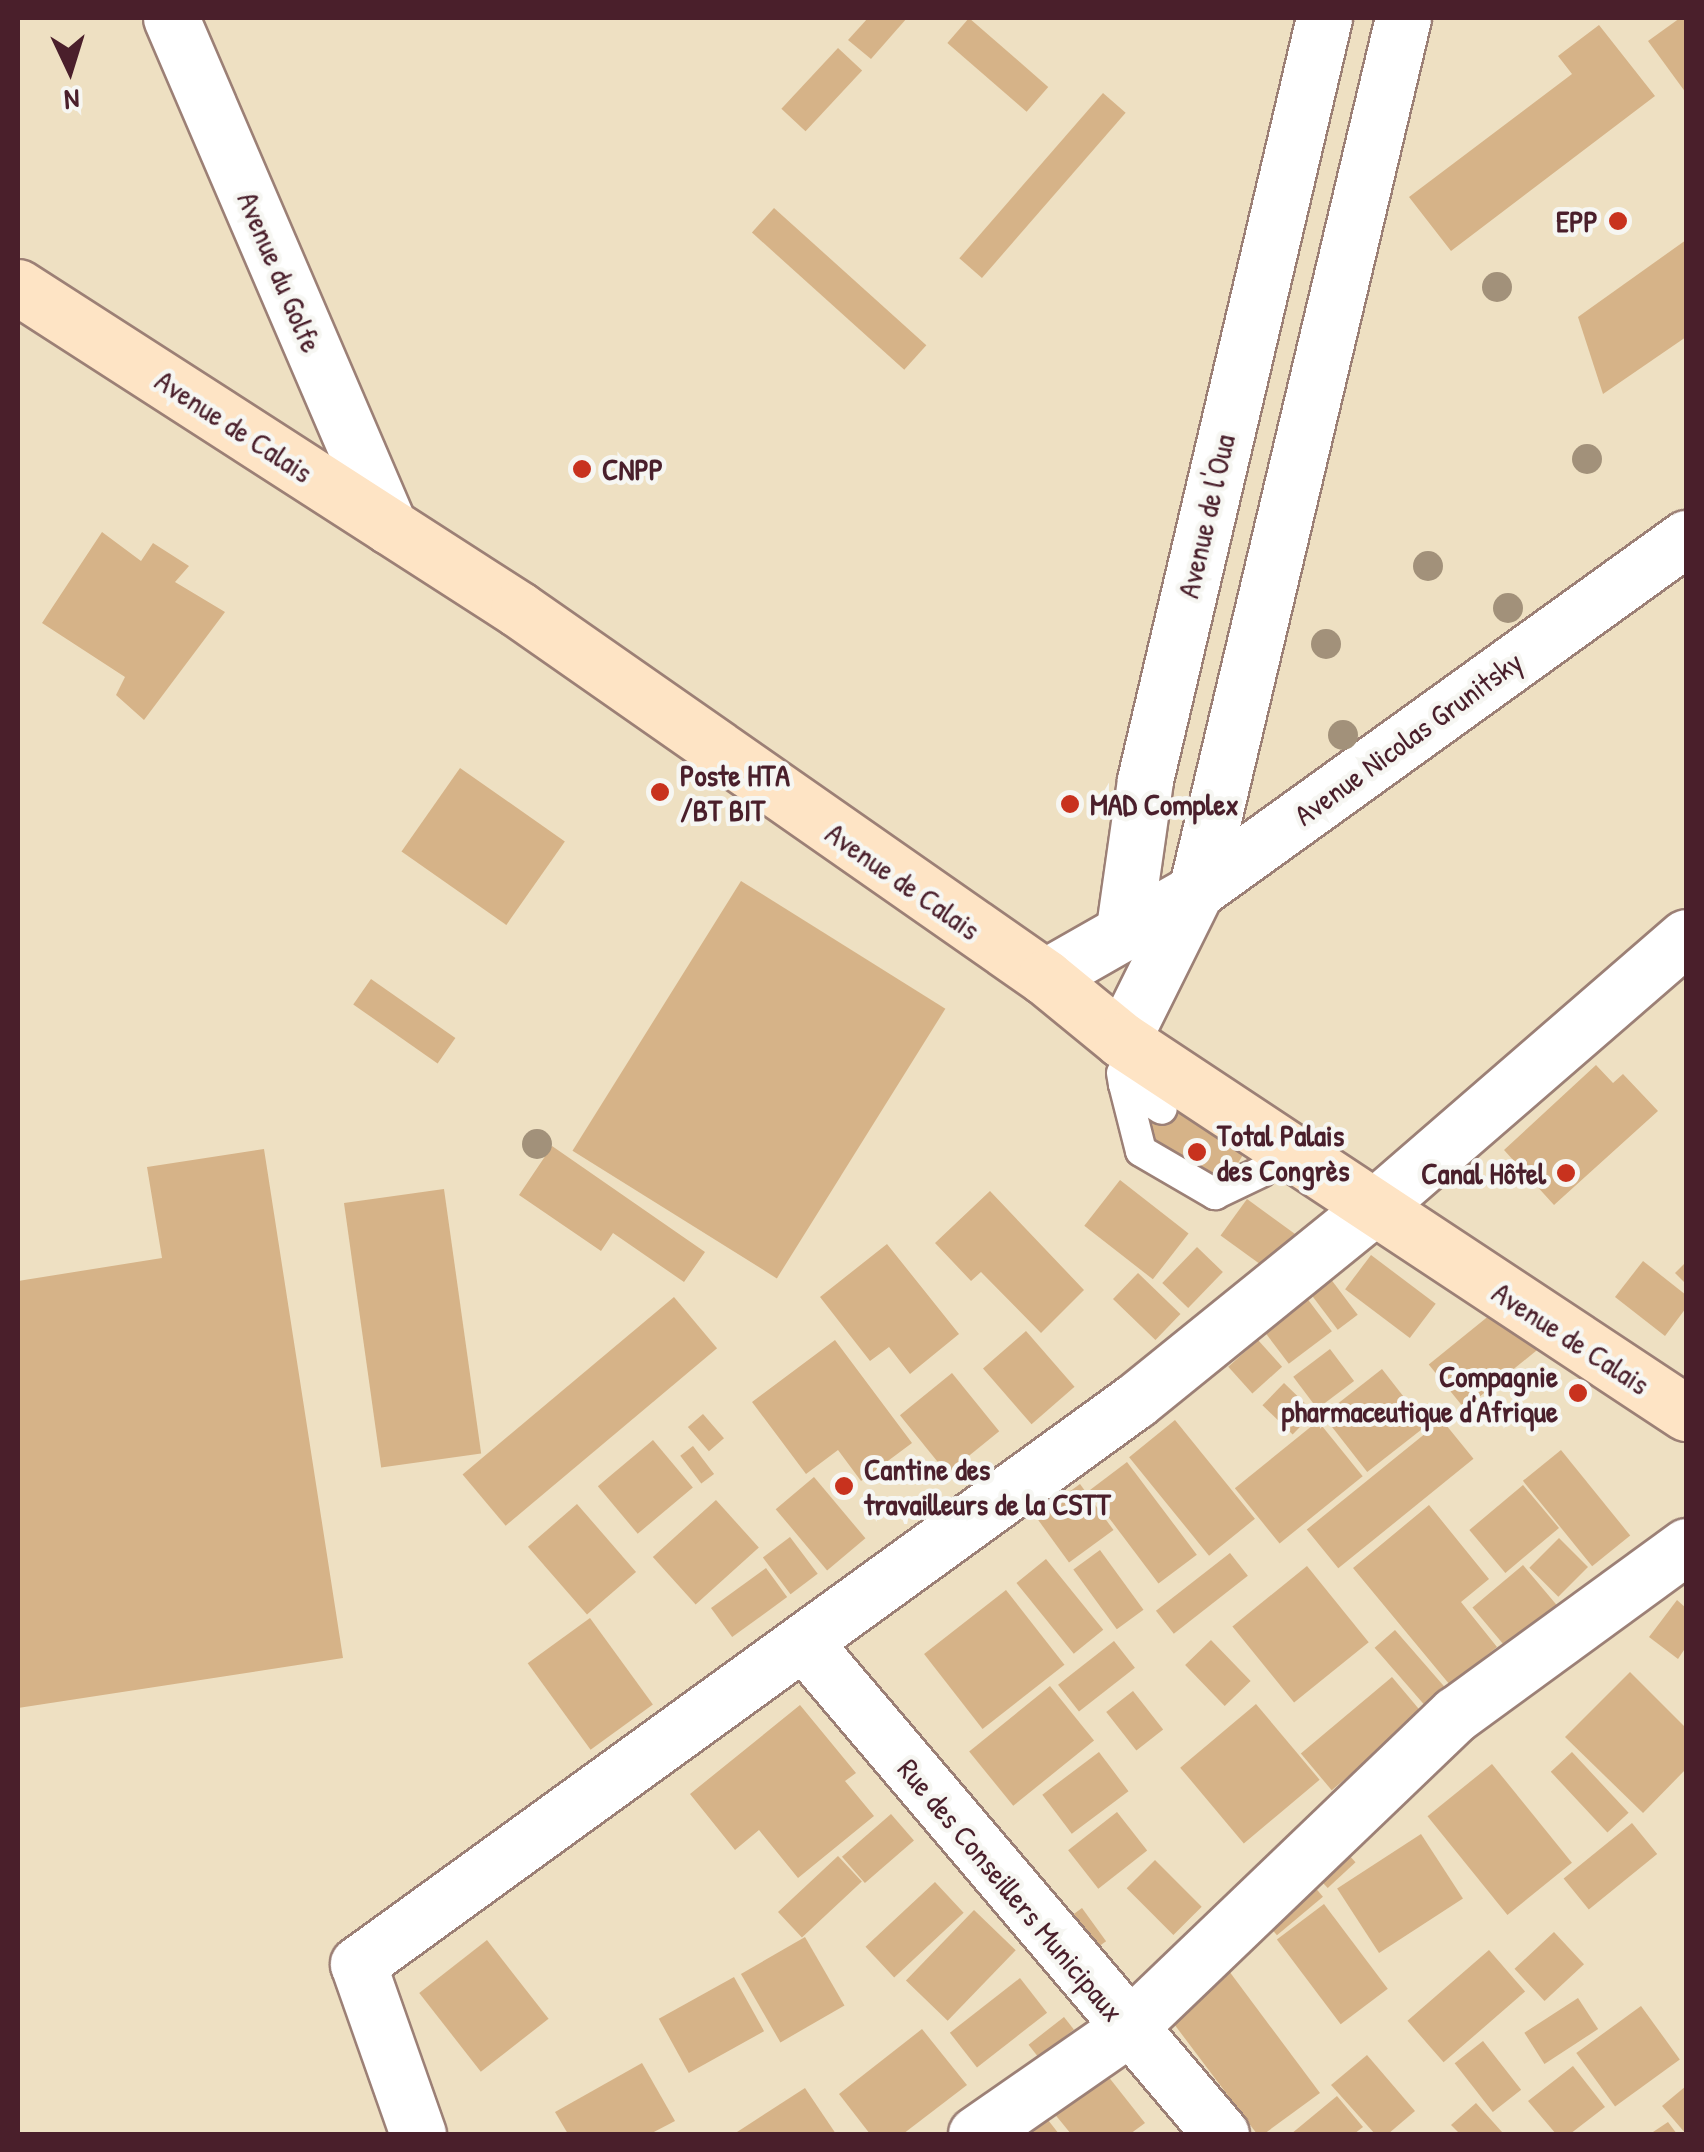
<!DOCTYPE html>
<html>
<head>
<meta charset="utf-8">
<style>
	body { margin:0 }
	#map { position:relative; width:1704px; height:2152px; overflow:hidden; background:#eee0c2; font-family:"Patrick Hand",sans-serif }
	div>[style] { position:absolute }
	.building>* { inset:0; background:#d6b388; transform-origin:0 0 }
	.roads { filter:drop-shadow(2px 0 #9c8076) drop-shadow(-2px 0 #9c8076) drop-shadow(0 2px #9c8076) drop-shadow(0 -2px #9c8076) }
	.service>* { height:30px; margin:-15px; padding:0 15px; transform-origin:15px; border-radius:15px; background:#fff }
	.minor>* { height:55px; margin:-27.5px; padding:0 27.5px; transform-origin:27.5px; border-radius:27.5px; background:#fff }
	.secondary>* { height:55px; margin:-27.5px; padding:0 27.5px; transform-origin:27.5px; border-radius:27.5px; background:#fee4c5 }
	.trees>* { width:30px; height:30px; margin:-15px; border-radius:50%; background:#a2917a }
	.dots>* { width:28px; height:28px; translate:-50% -50%; box-sizing:border-box; border:5px solid #f6f6f2; border-radius:50% }
	span { translate:-50% -50%; white-space:nowrap; text-align:center; line-height:1.15; -webkit-text-stroke:9px #f6f6f2; paint-order:stroke }
	.poi-label { font-size:30px; color:#4a1f2b; font-weight:700 }
	.right { translate:-100% -50%; text-align:right }
	.left { translate:0 -50%; text-align:left }
	.street-label { font-size:30px; color:#4a1f2b }
	.frame { position:absolute; inset:0; border:20px solid #4a1f2b; pointer-events:none }
	.north { position:absolute; left:20px; top:20px; width:100px; height:100px; -webkit-text-stroke:8px #f6f6f2; paint-order:stroke; rotate:176deg; font-size:28px; font-weight:700; line-height:40px; text-align:center; color:#4a1f2b }
	.north::after { content:''; display:block; margin:auto; width:35px; height:45px; background:#4a1f2b; clip-path:polygon(50% 0,100% 100%,50% 72%,0 100%) }
</style>
</head>
<body>
<div id="map">
	<div class="building">
		<div style="clip-path:polygon(868px 18px,907px 18px,871px 59px,848px 40px)"></div>
		<div style="left:969px;top:18px;width:105px;height:33px;rotate:41deg"></div>
		<div style="clip-path:polygon(1680px 18px,1686px 18px,1686px 93px,1648px 41px)"></div>
		<div style="clip-path:polygon(1599px 25px,1655px 96px,1451px 251px,1409px 197px,1572px 74px,1558px 56px)"></div>
		<div style="left:838px;top:48px;width:33px;height:83px;rotate:43deg"></div>
		<div style="left:1103px;top:93px;width:30px;height:219px;rotate:41deg"></div>
		<div style="left:774px;top:208px;width:205px;height:33px;rotate:42deg"></div>
		<div style="clip-path:polygon(1686px 240px,1686px 337px,1603px 394px,1578px 317px)"></div>
		<div style="clip-path:polygon(102px 532px,141px 561px,153px 543px,189px 566px,175px 582px,225px 612px,144px 720px,116px 695px,125px 677px,42px 623px)"></div>
		<div style="left:460px;top:768px;width:128px;height:102px;rotate:35deg"></div>
		<div style="left:741px;top:881px;width:241px;height:318px;rotate:32deg"></div>
		<div style="left:371px;top:979px;width:103px;height:31px;rotate:35deg"></div>
		<div style="clip-path:polygon(1596px 1065px,1613px 1083px,1623px 1074px,1658px 1111px,1554px 1205px,1504px 1150px)"></div>
		<div style="left:1168px;top:1097px;width:94px;height:54px;rotate:31deg"></div>
		<div style="clip-path:polygon(552px 1146px,705px 1252px,684px 1282px,613px 1233px,601px 1251px,519px 1195px)"></div>
		<div style="clip-path:polygon(264px 1149px,343px 1658px,18px 1708px,18px 1281px,162px 1258px,147px 1167px)"></div>
		<div style="left:1120px;top:1180px;width:87px;height:58px;rotate:38deg"></div>
		<div style="left:444px;top:1189px;width:267px;height:101px;rotate:82deg"></div>
		<div style="clip-path:polygon(990px 1191px,1084px 1290px,1041px 1333px,981px 1272px,971px 1281px,935px 1243px)"></div>
		<div style="left:1247px;top:1199px;width:70px;height:45px;rotate:36deg"></div>
		<div style="clip-path:polygon(887px 1244px,959px 1334px,910px 1374px,889px 1347px,870px 1361px,820px 1297px)"></div>
		<div style="left:1197px;top:1247px;width:36px;height:50px;rotate:44deg"></div>
		<div style="left:1371px;top:1255px;width:81px;height:43px;rotate:37deg"></div>
		<div style="clip-path:polygon(1643px 1261px,1686px 1295px,1686px 1308px,1665px 1336px,1615px 1297px)"></div>
		<div style="clip-path:polygon(1686px 1262px,1686px 1284px,1675px 1273px)"></div>
		<div style="left:1138px;top:1273px;width:59px;height:36px;rotate:44deg"></div>
		<div style="left:1327px;top:1274px;width:51px;height:25px;rotate:53deg"></div>
		<div style="left:674px;top:1297px;width:67px;height:276px;rotate:50deg"></div>
		<div style="left:1306px;top:1297px;width:43px;height:54px;rotate:53deg"></div>
		<div style="left:1501px;top:1306px;width:57px;height:93px;rotate:51deg"></div>
		<div style="left:1026px;top:1331px;width:74px;height:57px;rotate:49deg"></div>
		<div style="clip-path:polygon(835px 1340px,912px 1443px,861px 1481px,838px 1450px,806px 1474px,752px 1402px)"></div>
		<div style="left:1258px;top:1340px;width:36px;height:40px;rotate:48deg"></div>
		<div style="left:1330px;top:1349px;width:40px;height:46px;rotate:53deg"></div>
		<div style="left:1382px;top:1369px;width:72px;height:75px;rotate:52deg"></div>
		<div style="left:952px;top:1373px;width:75px;height:67px;rotate:51deg"></div>
		<div style="left:1284px;top:1383px;width:42px;height:31px;rotate:44deg"></div>
		<div style="left:703px;top:1414px;width:32px;height:20px;rotate:49deg"></div>
		<div style="left:1175px;top:1420px;width:127px;height:59px;rotate:51deg"></div>
		<div style="left:1442px;top:1420px;width:50px;height:174px;rotate:51deg"></div>
		<div style="left:1318px;top:1421px;width:71px;height:107px;rotate:51deg"></div>
		<div style="left:653px;top:1440px;width:62px;height:72px;rotate:50deg"></div>
		<div style="left:693px;top:1446px;width:35px;height:16px;rotate:53deg"></div>
		<div style="left:1561px;top:1450px;width:110px;height:49px;rotate:51deg"></div>
		<div style="left:1127px;top:1462px;width:116px;height:48px;rotate:53deg"></div>
		<div style="left:814px;top:1477px;width:80px;height:50px;rotate:50deg"></div>
		<div style="left:1080px;top:1484px;width:57px;height:55px;rotate:54deg"></div>
		<div style="left:1523px;top:1485px;width:56px;height:70px;rotate:50deg"></div>
		<div style="left:716px;top:1500px;width:64px;height:85px;rotate:48deg"></div>
		<div style="left:577px;top:1504px;width:90px;height:65px;rotate:49deg"></div>
		<div style="clip-path:polygon(1429px 1505px,1489px 1579px,1461px 1602px,1497px 1647px,1450px 1685px,1353px 1568px)"></div>
		<div style="left:790px;top:1537px;width:46px;height:34px;rotate:53deg"></div>
		<div style="left:1559px;top:1538px;width:41px;height:42px;rotate:45deg"></div>
		<div style="left:1100px;top:1550px;width:74px;height:33px;rotate:54deg"></div>
		<div style="left:1230px;top:1553px;width:29px;height:94px;rotate:52deg"></div>
		<div style="left:1046px;top:1559px;width:91px;height:38px;rotate:51deg"></div>
		<div style="left:1523px;top:1565px;width:54px;height:66px;rotate:50deg"></div>
		<div style="left:1307px;top:1566px;width:98px;height:96px;rotate:51deg"></div>
		<div style="left:766px;top:1568px;width:36px;height:68px;rotate:54deg"></div>
		<div style="left:1006px;top:1590px;width:95px;height:104px;rotate:52deg"></div>
		<div style="clip-path:polygon(1677px 1600px,1686px 1608px,1686px 1647px,1678px 1659px,1649px 1637px)"></div>
		<div style="left:590px;top:1618px;width:107px;height:77px;rotate:54deg"></div>
		<div style="left:1395px;top:1630px;width:79px;height:27px;rotate:49deg"></div>
		<div style="left:1211px;top:1640px;width:57px;height:36px;rotate:46deg"></div>
		<div style="left:1114px;top:1641px;width:34px;height:71px;rotate:52deg"></div>
		<div style="clip-path:polygon(1630px 1672px,1686px 1728px,1686px 1769px,1643px 1813px,1565px 1737px)"></div>
		<div style="left:1392px;top:1677px;width:48px;height:119px;rotate:50deg"></div>
		<div style="left:1050px;top:1686px;width:70px;height:104px;rotate:51deg"></div>
		<div style="left:1133px;top:1691px;width:49px;height:34px;rotate:52deg"></div>
		<div style="left:1256px;top:1704px;width:99px;height:99px;rotate:50deg"></div>
		<div style="clip-path:polygon(800px 1705px,856px 1773px,845px 1781px,874px 1816px,798px 1878px,759px 1830px,735px 1850px,690px 1794px)"></div>
		<div style="left:1099px;top:1752px;width:49px;height:71px;rotate:53deg"></div>
		<div style="left:1572px;top:1752px;width:83px;height:29px;rotate:47deg"></div>
		<div style="left:1492px;top:1764px;width:127px;height:83px;rotate:51deg"></div>
		<div style="left:1117px;top:1812px;width:49px;height:62px;rotate:52deg"></div>
		<div style="left:891px;top:1814px;width:35px;height:65px;rotate:49deg"></div>
		<div style="left:1632px;top:1823px;width:40px;height:88px;rotate:51deg"></div>
		<div style="left:1421px;top:1834px;width:77px;height:100px;rotate:57deg"></div>
		<div style="left:1333px;top:1838px;width:33px;height:38px;rotate:47deg"></div>
		<div style="left:838px;top:1856px;width:35px;height:82px;rotate:47deg"></div>
		<div style="left:1155px;top:1860px;width:66px;height:40px;rotate:45deg"></div>
		<div style="left:1303px;top:1873px;width:31px;height:60px;rotate:50deg"></div>
		<div style="left:935px;top:1882px;width:42px;height:95px;rotate:47deg"></div>
		<div style="left:1324px;top:1904px;width:106px;height:59px;rotate:53deg"></div>
		<div style="left:1082px;top:1908px;width:41px;height:19px;rotate:54deg"></div>
		<div style="left:974px;top:1910px;width:58px;height:98px;rotate:44deg"></div>
		<div style="left:1554px;top:1932px;width:44px;height:54px;rotate:47deg"></div>
		<div style="left:805px;top:1937px;width:79px;height:74px;rotate:60deg"></div>
		<div style="left:487px;top:1940px;width:100px;height:86px;rotate:52deg"></div>
		<div style="left:1489px;top:1950px;width:55px;height:108px;rotate:49deg"></div>
		<div style="clip-path:polygon(1229px 1971px,1320px 2093px,1264px 2134px,1257px 2134px,1168px 2016px)"></div>
		<div style="left:734px;top:1977px;width:62px;height:86px;rotate:61deg"></div>
		<div style="left:1020px;top:1978px;width:44px;height:89px;rotate:52deg"></div>
		<div style="left:1578px;top:1998px;width:37px;height:64px;rotate:57deg"></div>
		<div style="left:1641px;top:2006px;width:66px;height:80px;rotate:54deg"></div>
		<div style="left:1064px;top:2017px;width:16px;height:45px;rotate:52deg"></div>
		<div style="clip-path:polygon(922px 2029px,967px 2085px,903px 2134px,870px 2134px,839px 2094px)"></div>
		<div style="left:1483px;top:2041px;width:62px;height:36px;rotate:52deg"></div>
		<div style="clip-path:polygon(1367px 2055px,1415px 2111px,1388px 2134px,1375px 2134px,1331px 2085px)"></div>
		<div style="clip-path:polygon(642px 2063px,675px 2121px,650px 2134px,568px 2134px,555px 2112px)"></div>
		<div style="clip-path:polygon(1100px 2066px,1145px 2123px,1130px 2134px,1071px 2134px,1049px 2107px)"></div>
		<div style="clip-path:polygon(1573px 2066px,1605px 2107px,1570px 2134px,1556px 2134px,1528px 2101px)"></div>
		<div style="clip-path:polygon(1686px 2086px,1686px 2134px,1662px 2106px)"></div>
		<div style="clip-path:polygon(805px 2088px,836px 2134px,734px 2134px)"></div>
		<div style="clip-path:polygon(1337px 2096px,1363px 2127px,1354px 2134px,1291px 2134px)"></div>
		<div style="clip-path:polygon(1476px 2103px,1502px 2132px,1499px 2134px,1460px 2134px,1451px 2125px)"></div>
		<div style="clip-path:polygon(1041px 2111px,1059px 2134px,1012px 2134px)"></div>
		<div style="clip-path:polygon(1668px 2122px,1677px 2134px,1650px 2134px)"></div>
	</div>
	<div class="roads">
		<div class="service">
			<div style="left:1122px;top:1073px;width:11px;rotate:80deg"></div>
			<div style="left:1124px;top:1084px;width:45px;rotate:33.3deg"></div>
			<div style="left:1124px;top:1084px;width:69px;rotate:75.8deg"></div>
			<div style="left:1141px;top:1151px;width:86px;rotate:30.2deg"></div>
			<div style="left:1215px;top:1194px;width:51px;rotate:-25.6deg"></div>
		</div>
		<div class="minor">
			<div style="left:171px;top:18px;width:553px;rotate:66.77deg"></div>
			<div style="left:1124px;top:928px;width:149px;rotate:-81.9deg"></div>
			<div style="left:1145px;top:780px;width:783px;rotate:-76.78deg"></div>
			<div style="left:1045px;top:977px;width:174px;rotate:-29.7deg"></div>
			<div style="left:1196px;top:891px;width:604px;rotate:-35.77deg"></div>
			<div style="left:1122px;top:1040px;width:166px;rotate:-63.6deg"></div>
			<div style="left:1196px;top:891px;width:897px;rotate:-76.66deg"></div>
			<div style="left:804px;top:1643px;width:644px;rotate:49.66deg"></div>
			<div style="left:418px;top:2134px;width:180px;rotate:-109.4deg"></div>
			<div style="left:358px;top:1964px;width:960px;rotate:-35.93deg"></div>
			<div style="left:1135px;top:1401px;width:305px;rotate:-39deg"></div>
			<div style="left:1372px;top:1209px;width:415px;rotate:-40.9deg"></div>
			<div style="left:976px;top:2134px;width:184px;rotate:-34.8deg"></div>
			<div style="left:1127px;top:2029px;width:455px;rotate:-43.8deg"></div>
			<div style="left:1456px;top:1714px;width:285px;rotate:-36.1deg"></div>
		</div>
		<div class="secondary">
			<div style="left:18px;top:287px;width:595px;rotate:32.78deg"></div>
			<div style="left:518px;top:609px;width:643px;rotate:34.93deg"></div>
			<div style="left:1045px;top:977px;width:99px;rotate:39.3deg"></div>
			<div style="left:1122px;top:1040px;width:676px;rotate:33.48deg"></div>
		</div>
	</div>
	<div class="trees">
		<div style="left:1497px;top:287px"></div>
		<div style="left:1587px;top:459px"></div>
		<div style="left:1428px;top:566px"></div>
		<div style="left:1508px;top:608px"></div>
		<div style="left:1326px;top:644px"></div>
		<div style="left:1343px;top:735px"></div>
		<div style="left:537px;top:1144px"></div>
	</div>
	<div class="dots">
		<div style="left:1618px;top:221px;background:#c8321e"></div>
		<div style="left:582px;top:469px;background:#c8321e"></div>
		<div style="left:660px;top:792px;background:#c8321e"></div>
		<div style="left:1070px;top:804px;background:#c8321e"></div>
		<div style="left:1197px;top:1152px;background:#c8321e"></div>
		<div style="left:1566px;top:1173px;background:#c8321e"></div>
		<div style="left:1578px;top:1393px;background:#c8321e"></div>
		<div style="left:844px;top:1486px;background:#c8321e"></div>
	</div>
	<div class="poi-label">
		<span class="right" style="left:1598px;top:221px">EPP</span>
		<span class="left" style="left:602px;top:469px">CNPP</span>
		<span class="left" style="left:680px;top:792px">Poste HTA<br>/BT BIT</span>
		<span class="left" style="left:1090px;top:804px">MAD Complex</span>
		<span class="left" style="left:1217px;top:1152px">Total Palais<br>des Congrès</span>
		<span class="right" style="left:1546px;top:1173px">Canal Hôtel</span>
		<span class="right" style="left:1558px;top:1393px">Compagnie<br>pharmaceutique d'Afrique</span>
		<span class="left" style="left:864px;top:1486px">Cantine des<br>travailleurs de la CSTT</span>
	</div>
	<div class="street-label">
		<span style="left:280px;top:272px;rotate:67deg">Avenue du Golfe</span>
		<span style="left:234px;top:426px;rotate:33deg">Avenue de Calais</span>
		<span style="left:1206px;top:516px;rotate:-77deg">Avenue de l'Oua</span>
		<span style="left:1408px;top:738px;rotate:-36deg">Avenue Nicolas Grunitsky</span>
		<span style="left:903px;top:881px;rotate:35deg">Avenue de Calais</span>
		<span style="left:1571px;top:1338px;rotate:33deg">Avenue de Calais</span>
		<span style="left:1011px;top:1890px;rotate:50deg">Rue des Conseillers Municipaux</span>
	</div>
	<div class="frame"></div>
	<div class="north">N</div>
</div>
</body>
</html>
